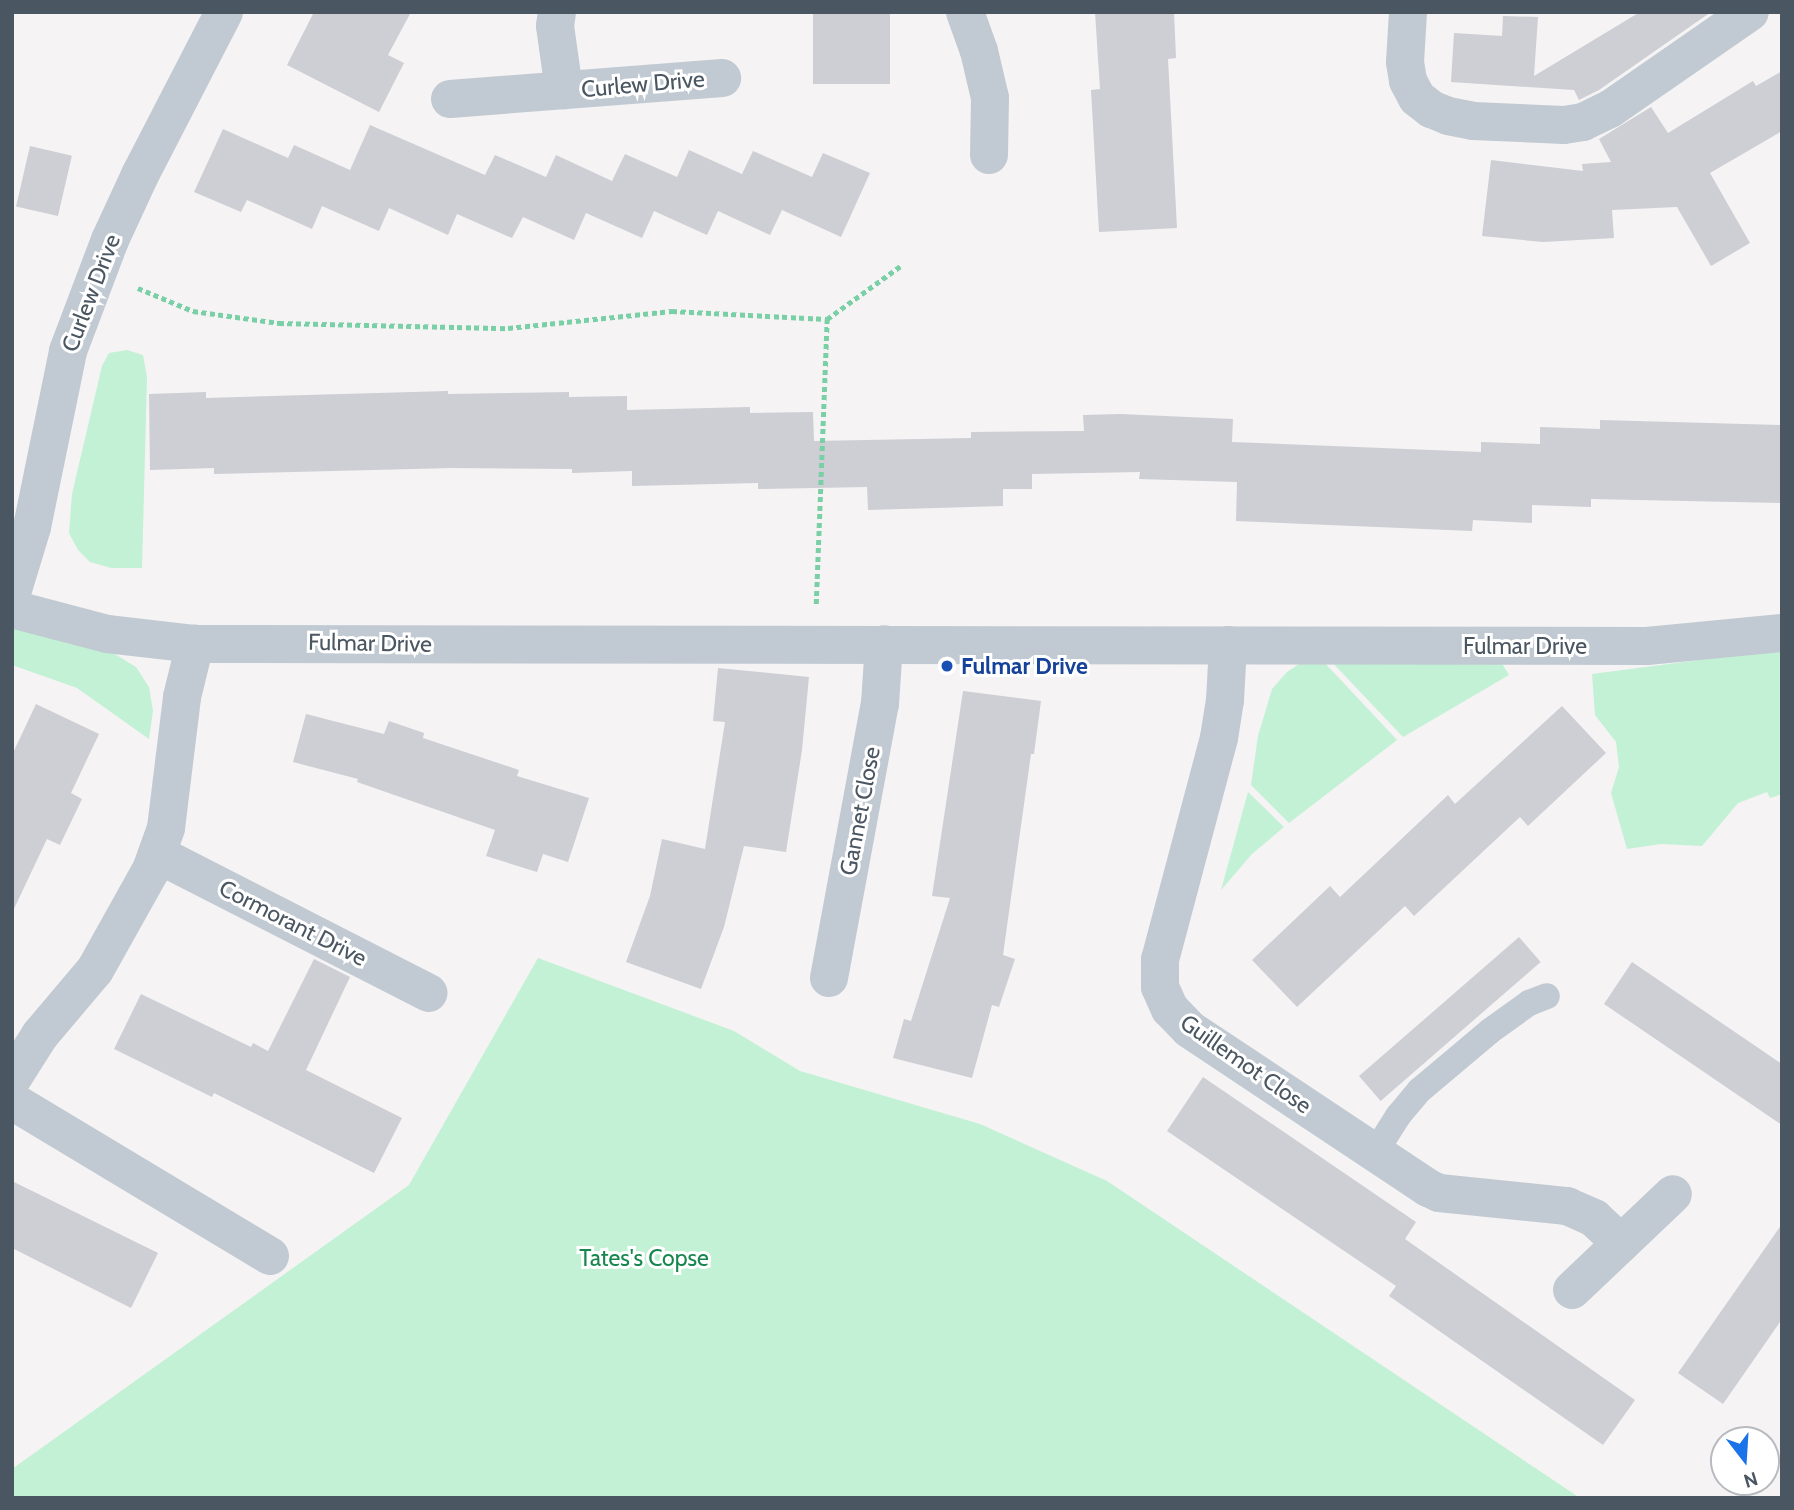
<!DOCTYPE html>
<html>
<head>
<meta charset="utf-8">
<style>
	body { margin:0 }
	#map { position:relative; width:1794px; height:1510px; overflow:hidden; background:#f5f3f3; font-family:Cabin,sans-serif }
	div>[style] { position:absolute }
	.green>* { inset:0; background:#c3f1d5 }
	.building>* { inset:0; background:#cdcfd5; transform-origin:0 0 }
	.path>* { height:4.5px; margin-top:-2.25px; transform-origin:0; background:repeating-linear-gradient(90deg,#7ad0a6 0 5px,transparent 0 8.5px) }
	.lane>* { height:26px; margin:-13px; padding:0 13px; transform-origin:13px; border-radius:13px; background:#c1cad2 }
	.street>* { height:38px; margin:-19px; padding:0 19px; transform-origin:19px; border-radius:19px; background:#c1cad2 }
	.dots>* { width:19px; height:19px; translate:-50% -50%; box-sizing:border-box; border:4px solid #fff; border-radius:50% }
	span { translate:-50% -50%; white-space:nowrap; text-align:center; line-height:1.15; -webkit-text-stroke:6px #fff; paint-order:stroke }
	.street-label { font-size:23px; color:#4a5661 }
	.transit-label { font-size:23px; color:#164399; font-weight:700 }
	.left { translate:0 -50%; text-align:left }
	.park-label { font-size:23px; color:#17864f }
	.frame { position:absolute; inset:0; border:14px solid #4a5661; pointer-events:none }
	.north { position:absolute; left:1710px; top:1426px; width:70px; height:70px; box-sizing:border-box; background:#fff; border:2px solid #b7bbc0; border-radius:50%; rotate:163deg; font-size:19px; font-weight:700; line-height:28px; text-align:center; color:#4a5661 }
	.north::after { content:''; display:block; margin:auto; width:24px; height:32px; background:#1a73e8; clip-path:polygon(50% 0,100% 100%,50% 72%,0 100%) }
</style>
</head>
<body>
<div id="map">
	<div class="green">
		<div style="clip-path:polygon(127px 350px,143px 355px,147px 377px,142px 568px,111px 568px,90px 562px,78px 550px,69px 533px,72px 494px,102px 366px,109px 353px)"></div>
		<div style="clip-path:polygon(12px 621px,108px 650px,136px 667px,149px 687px,153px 711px,149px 739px,77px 688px,12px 665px)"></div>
		<div style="clip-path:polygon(1782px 652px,1782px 794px,1770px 798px,1767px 792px,1738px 803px,1702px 846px,1661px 844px,1627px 849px,1611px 793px,1619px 767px,1616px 742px,1595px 715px,1592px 674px,1753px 653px)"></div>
		<div style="clip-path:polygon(1498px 657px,1509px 675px,1403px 737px,1329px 659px)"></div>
		<div style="clip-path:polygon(1322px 660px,1397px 740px,1289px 823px,1251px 785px,1258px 736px,1272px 689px,1287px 672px,1302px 662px)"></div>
		<div style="clip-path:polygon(1248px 792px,1284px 827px,1252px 854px,1221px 890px)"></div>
		<div style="clip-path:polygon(538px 958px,734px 1031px,800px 1071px,980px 1124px,1107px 1181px,1580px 1498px,12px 1498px,12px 1469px,409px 1185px)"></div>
	</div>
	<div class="building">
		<div style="clip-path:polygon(314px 12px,411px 12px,388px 55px,404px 63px,379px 112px,287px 65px)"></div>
		<div style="left:813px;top:12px;width:77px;height:72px"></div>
		<div style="clip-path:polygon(1095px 12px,1174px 12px,1176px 58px,1168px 59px,1177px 228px,1099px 232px,1091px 90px,1100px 89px)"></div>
		<div style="clip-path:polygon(1640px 12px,1711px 12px,1599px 90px,1579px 100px,1574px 90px,1451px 82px,1454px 33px,1502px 36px,1503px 16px,1538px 17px,1534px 76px)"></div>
		<div style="clip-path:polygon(1782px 71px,1782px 131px,1710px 173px,1750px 243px,1711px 266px,1677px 207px,1612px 210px,1614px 238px,1543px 242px,1482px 236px,1491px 160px,1583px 171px,1582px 164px,1611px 162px,1599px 139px,1651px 107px,1668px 133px,1753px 81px,1756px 86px)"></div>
		<div style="clip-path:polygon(370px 125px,485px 175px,495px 155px,546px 177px,556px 155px,612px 181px,625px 154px,677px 177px,689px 150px,742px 174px,753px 151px,812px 177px,823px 153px,870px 173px,841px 237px,782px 210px,770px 235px,718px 211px,707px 235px,654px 211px,642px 238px,586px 213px,574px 240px,523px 217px,512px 238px,457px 214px,448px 235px,389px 208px,379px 231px,322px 206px,312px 229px,247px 200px,241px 212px,194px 192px,223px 129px,288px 158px,294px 145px,350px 170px)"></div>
		<div style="left:30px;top:146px;width:43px;height:62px;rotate:13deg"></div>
		<div style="clip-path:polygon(448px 391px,448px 394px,569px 392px,569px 397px,627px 396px,627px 410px,750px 407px,750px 413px,813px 412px,814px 441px,971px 438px,971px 432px,1084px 431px,1083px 415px,1120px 414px,1233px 419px,1232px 442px,1481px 452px,1481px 442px,1540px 444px,1540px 427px,1600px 429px,1600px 420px,1782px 425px,1782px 503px,1591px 499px,1591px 507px,1532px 505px,1532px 523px,1473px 520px,1472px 531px,1236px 521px,1237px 482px,1139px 479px,1140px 472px,1032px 474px,1032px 489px,1003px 489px,1003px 506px,868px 510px,867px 487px,758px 489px,758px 483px,632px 486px,632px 471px,572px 473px,572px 469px,452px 468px,214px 474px,214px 468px,150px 470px,149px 394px,206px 392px,206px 398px)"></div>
		<div style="clip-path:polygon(718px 668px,809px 677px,802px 750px,786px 852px,744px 846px,724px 927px,701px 989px,626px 962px,650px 896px,662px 839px,705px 849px,725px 722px,713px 721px)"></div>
		<div style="clip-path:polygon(963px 691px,1041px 701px,1034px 754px,1031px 754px,1003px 955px,1015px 959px,999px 1007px,992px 1005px,972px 1078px,893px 1058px,904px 1019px,911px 1021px,950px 898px,932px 896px)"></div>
		<div style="clip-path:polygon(36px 704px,99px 734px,71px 793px,82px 799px,60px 845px,47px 839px,12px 913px,12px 755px)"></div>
		<div style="clip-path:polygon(1562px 706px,1606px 753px,1528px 826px,1520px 817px,1414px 916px,1405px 906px,1297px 1007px,1252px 960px,1330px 886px,1340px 897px,1448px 795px,1455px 804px)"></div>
		<div style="clip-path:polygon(306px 714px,384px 734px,389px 721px,424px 733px,423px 738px,519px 770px,517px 776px,589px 798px,568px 862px,543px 854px,537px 872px,486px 856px,495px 830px,357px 782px,358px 779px,293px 762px)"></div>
		<div style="left:1519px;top:937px;width:33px;height:212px;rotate:49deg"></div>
		<div style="clip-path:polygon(314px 959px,350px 977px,306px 1070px,402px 1118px,374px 1173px,214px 1093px,212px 1097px,114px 1049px,141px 994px,251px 1047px,253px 1043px,268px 1051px)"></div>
		<div style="clip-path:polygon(1632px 962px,1782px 1064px,1782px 1125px,1604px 1004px)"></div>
		<div style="clip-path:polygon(1203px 1077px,1416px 1222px,1405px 1239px,1635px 1400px,1603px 1445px,1389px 1296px,1396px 1286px,1167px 1131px)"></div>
		<div style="clip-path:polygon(12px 1181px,158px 1253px,131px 1308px,12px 1248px)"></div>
		<div style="clip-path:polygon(1782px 1224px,1782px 1319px,1723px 1404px,1678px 1373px)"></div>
	</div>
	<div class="path">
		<div style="left:138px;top:288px;width:60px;rotate:22.7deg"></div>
		<div style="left:193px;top:311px;width:87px;rotate:7.9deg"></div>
		<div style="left:279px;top:323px;width:229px;rotate:1.3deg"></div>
		<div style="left:508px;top:328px;width:165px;rotate:-5.9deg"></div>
		<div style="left:672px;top:311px;width:155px;rotate:3deg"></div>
		<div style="left:816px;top:604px;width:285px;rotate:-87.8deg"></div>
		<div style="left:827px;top:319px;width:92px;rotate:-35.8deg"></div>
	</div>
	<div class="lane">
		<div style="left:1374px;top:1154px;width:45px;rotate:-57.7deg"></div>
		<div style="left:1398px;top:1116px;width:34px;rotate:-50deg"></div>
		<div style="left:1420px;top:1090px;width:92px;rotate:-40.1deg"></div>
		<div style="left:1490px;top:1031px;width:48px;rotate:-35.7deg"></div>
		<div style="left:1529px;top:1003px;width:19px;rotate:-21deg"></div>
	</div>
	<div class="street">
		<div style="left:557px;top:12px;width:14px;rotate:98deg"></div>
		<div style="left:555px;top:26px;width:65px;rotate:82deg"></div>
		<div style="left:965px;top:12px;width:41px;rotate:70.3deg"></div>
		<div style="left:979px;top:51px;width:48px;rotate:76.8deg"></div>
		<div style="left:990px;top:98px;width:57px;rotate:91deg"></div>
		<div style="left:1408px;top:12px;width:50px;rotate:93.4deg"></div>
		<div style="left:1405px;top:62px;width:19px;rotate:81deg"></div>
		<div style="left:1408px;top:81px;width:19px;rotate:62deg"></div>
		<div style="left:1417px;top:98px;width:18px;rotate:38deg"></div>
		<div style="left:1431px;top:109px;width:18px;rotate:22deg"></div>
		<div style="left:1448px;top:116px;width:25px;rotate:11deg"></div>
		<div style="left:1473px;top:121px;width:91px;rotate:2.5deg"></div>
		<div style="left:1564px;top:125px;width:19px;rotate:-9deg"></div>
		<div style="left:1583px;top:122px;width:30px;rotate:-26deg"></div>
		<div style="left:1610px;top:109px;width:170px;rotate:-34.7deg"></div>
		<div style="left:450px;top:99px;width:273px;rotate:-4.4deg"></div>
		<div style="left:12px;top:593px;width:69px;rotate:-73.1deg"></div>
		<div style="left:32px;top:527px;width:180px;rotate:-78.4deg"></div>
		<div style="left:68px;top:351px;width:119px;rotate:-69.3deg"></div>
		<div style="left:110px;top:240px;width:72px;rotate:-65.2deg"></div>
		<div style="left:140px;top:175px;width:183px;rotate:-62.7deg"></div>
		<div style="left:12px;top:609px;width:98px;rotate:14.7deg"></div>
		<div style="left:107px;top:634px;width:89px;rotate:6.5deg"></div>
		<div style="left:195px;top:644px;width:1452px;rotate:0.08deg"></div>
		<div style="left:1647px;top:646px;width:136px;rotate:-5.5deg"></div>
		<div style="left:1228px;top:645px;width:55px;rotate:93.1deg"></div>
		<div style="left:1225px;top:700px;width:38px;rotate:99deg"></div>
		<div style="left:1219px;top:738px;width:229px;rotate:104.9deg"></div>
		<div style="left:1160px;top:959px;width:28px;rotate:90deg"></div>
		<div style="left:1160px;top:987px;width:24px;rotate:66deg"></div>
		<div style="left:1170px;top:1009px;width:28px;rotate:46deg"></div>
		<div style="left:1189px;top:1029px;width:287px;rotate:33.6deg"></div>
		<div style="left:1428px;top:1188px;width:12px;rotate:24deg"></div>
		<div style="left:1439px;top:1193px;width:129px;rotate:5.8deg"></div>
		<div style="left:1567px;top:1206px;width:30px;rotate:24deg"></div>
		<div style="left:1594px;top:1218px;width:37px;rotate:43deg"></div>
		<div style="left:157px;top:854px;width:305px;rotate:27.1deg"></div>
		<div style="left:829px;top:978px;width:279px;rotate:-79.5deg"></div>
		<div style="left:880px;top:704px;width:60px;rotate:-86.2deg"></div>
		<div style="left:12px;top:1079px;width:52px;rotate:-57.5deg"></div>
		<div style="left:40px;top:1035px;width:85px;rotate:-49.8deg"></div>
		<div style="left:95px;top:970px;width:115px;rotate:-60.8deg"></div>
		<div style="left:151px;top:870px;width:45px;rotate:-70.3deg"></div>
		<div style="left:166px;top:828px;width:132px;rotate:-83deg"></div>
		<div style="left:182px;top:697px;width:55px;rotate:-76.2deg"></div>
		<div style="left:12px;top:1101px;width:301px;rotate:31deg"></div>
		<div style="left:1572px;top:1290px;width:139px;rotate:-43.5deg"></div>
	</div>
	<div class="dots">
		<div style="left:947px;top:666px;background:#1a4fb4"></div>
	</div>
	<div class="street-label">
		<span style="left:643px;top:84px;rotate:-5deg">Curlew Drive</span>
		<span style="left:91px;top:293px;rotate:-69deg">Curlew Drive</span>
		<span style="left:370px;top:643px;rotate:1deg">Fulmar Drive</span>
		<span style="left:1525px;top:646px">Fulmar Drive</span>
		<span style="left:860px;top:811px;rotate:-79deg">Gannet Close</span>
		<span style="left:293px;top:923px;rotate:27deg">Cormorant Drive</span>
		<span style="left:1246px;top:1064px;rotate:35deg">Guillemot Close</span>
	</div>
	<div class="transit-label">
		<span class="left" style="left:961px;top:666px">Fulmar Drive</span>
	</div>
	<div class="park-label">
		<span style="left:644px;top:1258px">Tates's Copse</span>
	</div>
	<div class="frame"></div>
	<div class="north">N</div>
</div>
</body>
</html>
